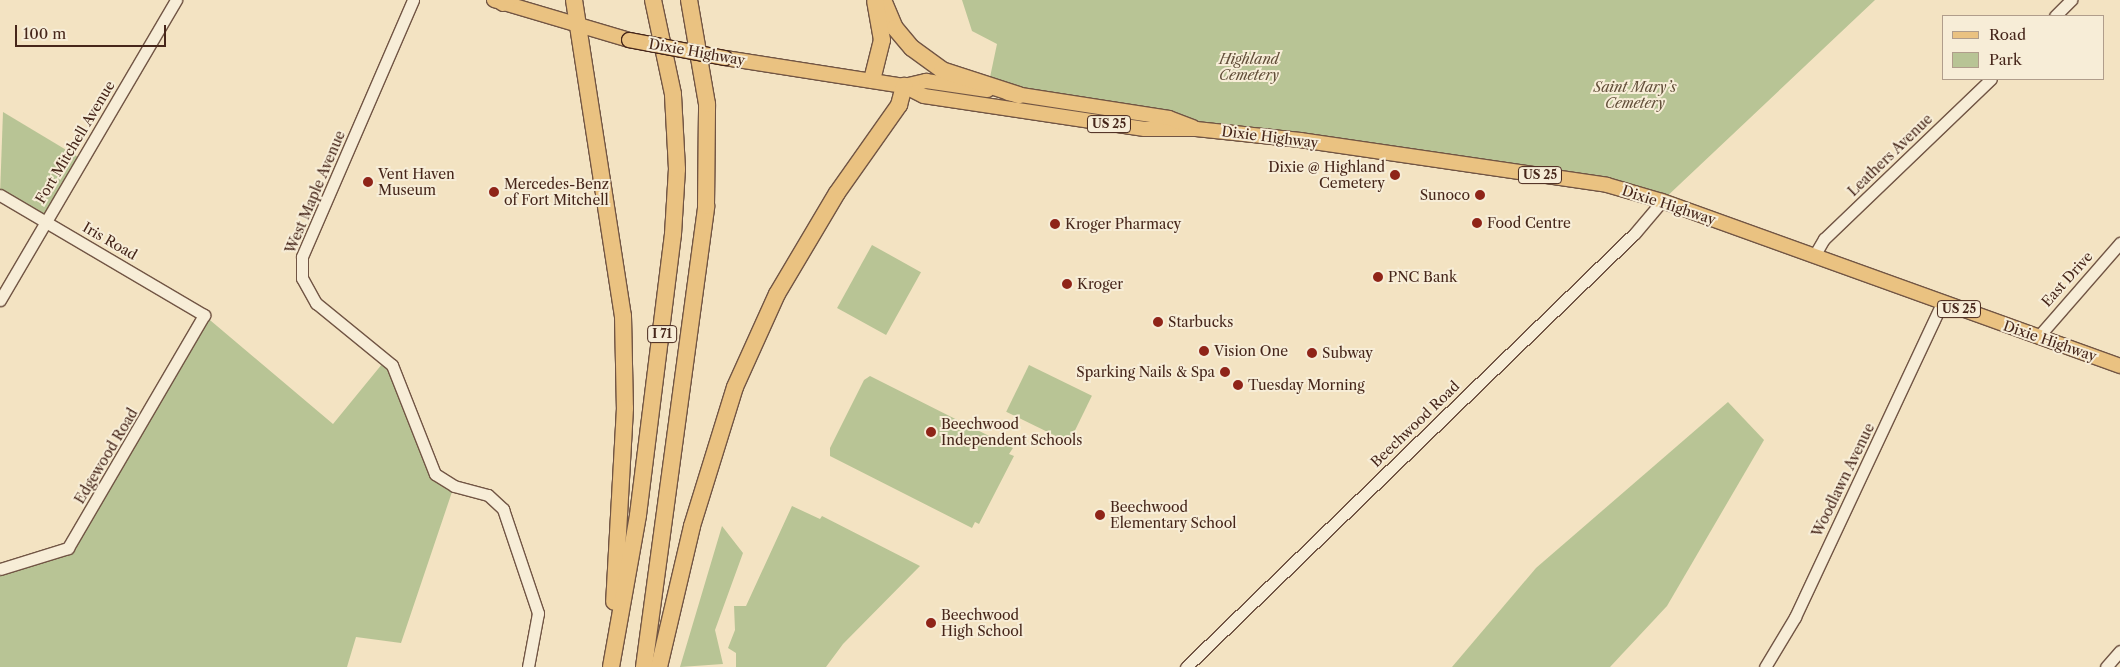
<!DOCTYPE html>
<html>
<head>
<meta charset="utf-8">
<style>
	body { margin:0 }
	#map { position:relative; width:2120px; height:667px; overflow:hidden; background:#f3e3c2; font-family:"Libre Caslon Text",serif }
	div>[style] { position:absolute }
	.green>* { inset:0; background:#b8c495; transform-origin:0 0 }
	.roads { filter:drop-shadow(1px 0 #715544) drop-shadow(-1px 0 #715544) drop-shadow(0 1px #715544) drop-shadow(0 -1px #715544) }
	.minor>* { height:11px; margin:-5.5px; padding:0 5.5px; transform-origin:5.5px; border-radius:5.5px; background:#f7edd7 }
	.major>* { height:14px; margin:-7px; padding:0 7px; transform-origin:7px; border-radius:7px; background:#eac281 }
	.highway>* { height:16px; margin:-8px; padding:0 8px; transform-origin:8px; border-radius:8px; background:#eac281 }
	.bridges { filter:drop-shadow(1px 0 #46261a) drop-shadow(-1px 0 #46261a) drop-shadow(0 1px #46261a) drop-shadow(0 -1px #46261a) }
	.major-bridge>* { height:14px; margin:-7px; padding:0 7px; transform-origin:7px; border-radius:7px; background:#eac281 }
	.dots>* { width:14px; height:14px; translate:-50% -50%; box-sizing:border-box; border:2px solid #f7edd7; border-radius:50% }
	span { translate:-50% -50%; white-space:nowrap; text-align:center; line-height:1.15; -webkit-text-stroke:4px #f7edd7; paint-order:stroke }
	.shield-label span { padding:1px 4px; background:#f7edd7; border:1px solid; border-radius:4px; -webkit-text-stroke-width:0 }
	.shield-label { font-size:12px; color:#46261a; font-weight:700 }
	.street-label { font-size:14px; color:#46261a }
	.park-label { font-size:14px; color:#624e39; font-style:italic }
	.poi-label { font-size:14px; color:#46261a }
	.right { translate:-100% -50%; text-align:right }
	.left { translate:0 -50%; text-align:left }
	.legend { position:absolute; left:1942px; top:15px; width:162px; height:65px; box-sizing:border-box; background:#f7edd7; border:1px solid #b09d8b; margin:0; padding:6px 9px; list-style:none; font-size:15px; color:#46261a }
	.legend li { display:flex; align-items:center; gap:10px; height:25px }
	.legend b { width:25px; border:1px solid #b09d8b }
	.scale { position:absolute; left:15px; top:25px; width:151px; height:22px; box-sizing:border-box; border:2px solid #46261a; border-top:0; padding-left:6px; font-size:15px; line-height:18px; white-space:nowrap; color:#46261a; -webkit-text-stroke:4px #f7edd7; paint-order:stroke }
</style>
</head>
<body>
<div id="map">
	<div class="green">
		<div style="clip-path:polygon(962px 0,1875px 0,1662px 201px,1633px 191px,1196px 129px,989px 82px,997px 44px,972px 31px)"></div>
		<div style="clip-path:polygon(3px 112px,83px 160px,46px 222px,0 195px)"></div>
		<div style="left:872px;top:245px;width:56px;height:72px;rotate:29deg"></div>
		<div style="clip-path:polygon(204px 315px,333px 424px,387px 358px,423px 453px,454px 486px,401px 643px,356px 637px,347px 667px,0 667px,0 569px,63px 553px)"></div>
		<div style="left:1029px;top:365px;width:70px;height:52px;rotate:26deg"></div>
		<div style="clip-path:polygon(870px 376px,1013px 448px,1009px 454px,1014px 456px,979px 524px,975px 522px,972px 528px,830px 456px,830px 448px,864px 380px)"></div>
		<div style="clip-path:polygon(1728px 402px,1764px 440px,1667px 606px,1610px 667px,1452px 667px,1536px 568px)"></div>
		<div style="clip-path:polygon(792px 506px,820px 519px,822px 516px,920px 566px,843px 644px,826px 667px,736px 667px,736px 653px,728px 648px,735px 630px,734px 606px,746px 606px)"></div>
		<div style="clip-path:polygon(722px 526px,743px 553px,715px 630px,723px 664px,680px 667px)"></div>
	</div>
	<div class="roads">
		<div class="minor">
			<div style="left:413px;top:0;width:280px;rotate:113.4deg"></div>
			<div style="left:302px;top:257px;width:21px;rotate:90deg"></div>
			<div style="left:302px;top:278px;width:29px;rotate:61deg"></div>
			<div style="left:316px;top:303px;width:98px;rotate:39.2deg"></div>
			<div style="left:392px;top:365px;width:117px;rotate:68.5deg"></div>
			<div style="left:435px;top:474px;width:22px;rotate:32deg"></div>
			<div style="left:454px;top:486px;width:35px;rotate:15deg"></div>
			<div style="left:488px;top:495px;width:21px;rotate:43deg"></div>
			<div style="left:503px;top:509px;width:110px;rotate:71.4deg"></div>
			<div style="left:538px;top:613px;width:55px;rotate:100.5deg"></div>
			<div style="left:2055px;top:16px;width:23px;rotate:-45deg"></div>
			<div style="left:0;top:195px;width:237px;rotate:30.5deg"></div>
			<div style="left:204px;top:315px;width:270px;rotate:120.3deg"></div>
			<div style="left:68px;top:548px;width:71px;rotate:162.8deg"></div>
			<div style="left:1814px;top:256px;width:20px;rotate:-60deg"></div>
			<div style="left:1824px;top:239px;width:231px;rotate:-43.8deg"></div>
			<div style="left:0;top:300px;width:348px;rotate:-59.6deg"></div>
			<div style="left:2038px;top:337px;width:125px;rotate:-48.9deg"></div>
			<div style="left:1186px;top:667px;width:624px;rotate:-44.03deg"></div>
			<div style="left:1635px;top:233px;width:42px;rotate:-49.8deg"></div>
			<div style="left:1765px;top:667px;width:58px;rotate:-59deg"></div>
			<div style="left:1795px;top:617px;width:347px;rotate:-64.9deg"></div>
			<div style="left:2106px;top:667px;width:21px;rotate:-49deg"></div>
		</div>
		<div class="major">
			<div style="left:494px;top:0;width:141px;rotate:16.5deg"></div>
			<div style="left:725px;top:58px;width:181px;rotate:8.9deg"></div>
			<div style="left:904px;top:86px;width:22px;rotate:27deg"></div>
			<div style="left:924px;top:96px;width:223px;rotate:8.5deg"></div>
			<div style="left:1145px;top:129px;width:51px"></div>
			<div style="left:1196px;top:129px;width:105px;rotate:6deg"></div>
			<div style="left:1300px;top:140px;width:310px;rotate:8.3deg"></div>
			<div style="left:1607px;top:185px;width:57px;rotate:16.2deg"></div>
			<div style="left:1662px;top:201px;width:487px;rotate:19.8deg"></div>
			<div style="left:904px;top:86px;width:23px;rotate:-13deg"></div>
			<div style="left:926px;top:81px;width:62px;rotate:8.4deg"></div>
			<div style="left:1008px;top:93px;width:163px;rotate:8.8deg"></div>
			<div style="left:1169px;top:118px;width:26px;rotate:21deg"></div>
		</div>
		<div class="highway">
			<div style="left:574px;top:0;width:320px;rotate:81.2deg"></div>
			<div style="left:623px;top:316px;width:92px;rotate:88.8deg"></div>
			<div style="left:625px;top:408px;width:194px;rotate:93.2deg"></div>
			<div style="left:883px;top:0;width:30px;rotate:67deg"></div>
			<div style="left:895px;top:28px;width:26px;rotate:50deg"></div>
			<div style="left:912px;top:48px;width:37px;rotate:36deg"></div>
			<div style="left:942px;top:70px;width:81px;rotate:18deg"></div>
			<div style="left:503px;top:3px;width:6px;rotate:-31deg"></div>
			<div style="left:872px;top:80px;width:41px;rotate:-76deg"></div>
			<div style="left:882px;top:40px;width:39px;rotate:-100deg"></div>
			<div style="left:611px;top:667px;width:154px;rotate:-79.9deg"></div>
			<div style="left:638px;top:515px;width:283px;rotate:-82.9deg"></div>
			<div style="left:673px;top:234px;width:65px;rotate:-86.5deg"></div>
			<div style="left:677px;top:169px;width:75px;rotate:-93.1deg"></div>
			<div style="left:673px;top:94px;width:96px;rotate:-102deg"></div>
			<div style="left:644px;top:667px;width:465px;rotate:-82.3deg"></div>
			<div style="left:706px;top:206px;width:102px;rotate:-89.4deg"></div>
			<div style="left:707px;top:104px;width:106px;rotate:-99.8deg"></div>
			<div style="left:659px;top:667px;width:145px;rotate:-76.8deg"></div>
			<div style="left:692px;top:526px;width:145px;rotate:-72.8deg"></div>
			<div style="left:735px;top:387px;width:102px;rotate:-65.7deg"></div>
			<div style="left:777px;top:294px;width:117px;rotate:-59.3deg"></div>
			<div style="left:837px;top:193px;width:108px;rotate:-54.8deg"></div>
			<div style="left:899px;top:105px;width:20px;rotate:-75deg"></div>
		</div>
	</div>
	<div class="bridges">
		<div class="major-bridge">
			<div style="left:629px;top:40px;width:98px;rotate:10.6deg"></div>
		</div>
	</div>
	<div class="dots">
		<div style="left:1395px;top:175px;background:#8f2418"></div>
		<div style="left:368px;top:182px;background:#8f2418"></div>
		<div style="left:494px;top:192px;background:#8f2418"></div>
		<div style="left:1480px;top:195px;background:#8f2418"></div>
		<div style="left:1477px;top:223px;background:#8f2418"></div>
		<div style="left:1055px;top:224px;background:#8f2418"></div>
		<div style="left:1378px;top:277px;background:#8f2418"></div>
		<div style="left:1067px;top:284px;background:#8f2418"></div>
		<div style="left:1158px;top:322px;background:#8f2418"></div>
		<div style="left:1204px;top:351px;background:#8f2418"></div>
		<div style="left:1312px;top:353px;background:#8f2418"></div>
		<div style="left:1225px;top:372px;background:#8f2418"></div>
		<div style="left:1238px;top:385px;background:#8f2418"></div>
		<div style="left:931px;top:432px;background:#8f2418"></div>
		<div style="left:1100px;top:515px;background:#8f2418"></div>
		<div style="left:931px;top:623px;background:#8f2418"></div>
	</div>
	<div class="shield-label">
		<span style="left:1109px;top:124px">US 25</span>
		<span style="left:1540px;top:175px">US 25</span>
		<span style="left:1959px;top:309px">US 25</span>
		<span style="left:662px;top:334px">I 71</span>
	</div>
	<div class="street-label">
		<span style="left:697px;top:52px;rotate:10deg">Dixie Highway</span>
		<span style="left:1270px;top:137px;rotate:7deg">Dixie Highway</span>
		<span style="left:75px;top:142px;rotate:-59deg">Fort Mitchell Avenue</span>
		<span style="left:1890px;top:155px;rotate:-44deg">Leathers Avenue</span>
		<span style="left:315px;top:192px;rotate:-67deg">West Maple Avenue</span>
		<span style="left:1669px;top:205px;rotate:18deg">Dixie Highway</span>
		<span style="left:110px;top:241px;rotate:30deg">Iris Road</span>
		<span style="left:2067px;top:279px;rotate:-48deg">East Drive</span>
		<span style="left:2050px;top:341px;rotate:19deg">Dixie Highway</span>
		<span style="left:1415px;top:424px;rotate:-44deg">Beechwood Road</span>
		<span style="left:106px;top:456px;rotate:-59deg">Edgewood Road</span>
		<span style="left:1843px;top:480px;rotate:-64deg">Woodlawn Avenue</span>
	</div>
	<div class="park-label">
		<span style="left:1249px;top:67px">Highland<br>Cemetery</span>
		<span style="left:1635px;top:95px">Saint Mary’s<br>Cemetery</span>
	</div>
	<div class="poi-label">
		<span class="right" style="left:1385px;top:175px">Dixie @ Highland<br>Cemetery</span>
		<span class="left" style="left:378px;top:182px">Vent Haven<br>Museum</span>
		<span class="left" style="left:504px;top:192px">Mercedes-Benz<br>of Fort Mitchell</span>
		<span class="right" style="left:1470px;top:195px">Sunoco</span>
		<span class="left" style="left:1487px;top:223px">Food Centre</span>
		<span class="left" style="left:1065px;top:224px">Kroger Pharmacy</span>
		<span class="left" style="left:1388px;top:277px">PNC Bank</span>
		<span class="left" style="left:1077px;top:284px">Kroger</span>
		<span class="left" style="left:1168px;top:322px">Starbucks</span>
		<span class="left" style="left:1214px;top:351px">Vision One</span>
		<span class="left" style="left:1322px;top:353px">Subway</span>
		<span class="right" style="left:1215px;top:372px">Sparking Nails &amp; Spa</span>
		<span class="left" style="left:1248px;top:385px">Tuesday Morning</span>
		<span class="left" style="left:941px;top:432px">Beechwood<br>Independent Schools</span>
		<span class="left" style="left:1110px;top:515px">Beechwood<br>Elementary School</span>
		<span class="left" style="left:941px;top:623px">Beechwood<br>High School</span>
	</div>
	<ul class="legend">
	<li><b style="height:6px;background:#eac281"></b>Road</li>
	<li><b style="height:14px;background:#b8c495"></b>Park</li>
	</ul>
	<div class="scale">100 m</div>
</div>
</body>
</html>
